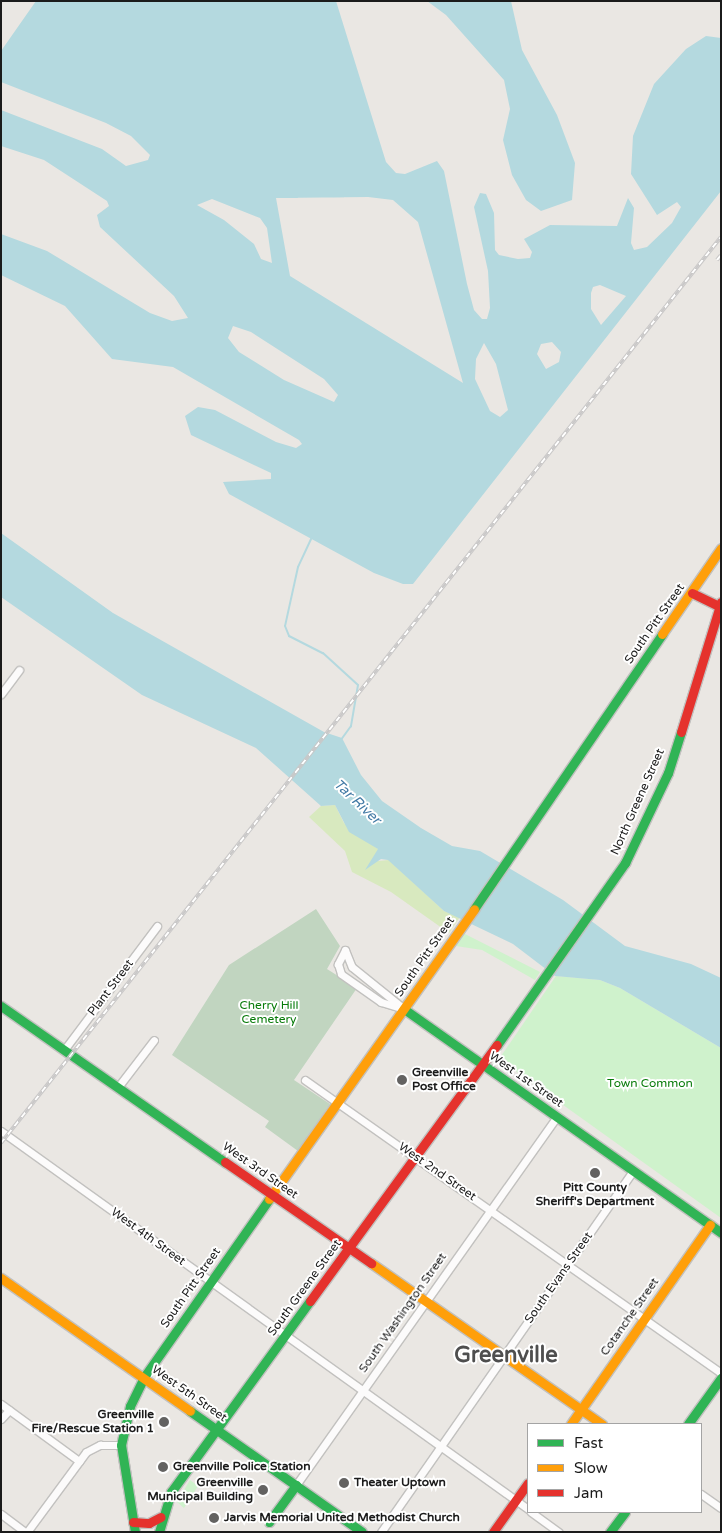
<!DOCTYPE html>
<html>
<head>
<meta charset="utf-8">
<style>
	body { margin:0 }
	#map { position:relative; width:722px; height:1533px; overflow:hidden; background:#eae7e3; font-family:"Varela Round",sans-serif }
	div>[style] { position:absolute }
	.grass>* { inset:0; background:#d8e9bf }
	.cemetery>* { inset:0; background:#c1d5c0 }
	.park>* { inset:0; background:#cff2cc }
	.water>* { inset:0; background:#b4d9df }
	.stream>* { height:2px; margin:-1px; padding:0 1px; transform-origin:1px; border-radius:1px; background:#b4d9df }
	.roads { filter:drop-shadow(1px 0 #c2c1bf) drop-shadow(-1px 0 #c2c1bf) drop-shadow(0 1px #c2c1bf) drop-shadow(0 -1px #c2c1bf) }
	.street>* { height:7px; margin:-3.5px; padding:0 3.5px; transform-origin:3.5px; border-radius:3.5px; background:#fcfbfb }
	.fast>* { height:9px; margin:-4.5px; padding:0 4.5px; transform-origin:4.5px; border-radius:4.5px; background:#30b455 }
	.slow>* { height:9px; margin:-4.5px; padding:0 4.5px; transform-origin:4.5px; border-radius:4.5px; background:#ff9f0a }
	.jam>* { height:9px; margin:-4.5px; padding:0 4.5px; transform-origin:4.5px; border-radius:4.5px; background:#e5322d }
	.rail>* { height:4px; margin-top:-2px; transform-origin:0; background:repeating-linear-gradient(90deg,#fff 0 5.5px,#c9c8c8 0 11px); box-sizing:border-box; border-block:1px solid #c9c8c8 }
	.dots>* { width:14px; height:14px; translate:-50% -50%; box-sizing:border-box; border:2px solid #fff; border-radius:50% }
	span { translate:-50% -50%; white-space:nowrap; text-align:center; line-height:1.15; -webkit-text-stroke:4px #fff; paint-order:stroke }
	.street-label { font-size:12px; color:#1b1b1b }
	.park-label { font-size:12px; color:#077b09 }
	.poi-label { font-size:12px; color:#1b1b1b; font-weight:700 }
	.left { translate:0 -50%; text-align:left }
	.right { translate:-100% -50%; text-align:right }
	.water-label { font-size:14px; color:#427aa5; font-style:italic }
	.town-label { font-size:22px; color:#4e4e4e; font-weight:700 }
	.frame { position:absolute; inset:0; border:2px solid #1b1b1b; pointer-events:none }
	.legend { position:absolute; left:527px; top:1423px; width:175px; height:90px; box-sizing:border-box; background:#fff; border:1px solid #a4a4a4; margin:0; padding:6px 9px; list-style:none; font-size:15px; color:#1b1b1b }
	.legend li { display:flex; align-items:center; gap:10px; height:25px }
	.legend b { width:25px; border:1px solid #a4a4a4 }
</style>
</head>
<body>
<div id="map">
	<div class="grass">
		<div style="clip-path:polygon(335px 805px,344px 823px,378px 849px,378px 861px,389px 860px,444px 911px,460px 917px,449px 933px,391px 892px,352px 872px,345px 851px,309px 817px,321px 806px)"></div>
	</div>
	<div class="cemetery">
		<div style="clip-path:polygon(316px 909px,340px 946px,327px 969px,357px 988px,294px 1080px,330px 1104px,298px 1151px,265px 1127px,269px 1121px,172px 1055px,229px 965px)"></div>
	</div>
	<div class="park">
		<div style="clip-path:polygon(463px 933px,540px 972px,535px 980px,482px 950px,456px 946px)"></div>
		<div style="clip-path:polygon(556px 976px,600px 980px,620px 988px,721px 1048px,721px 1218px,499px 1059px)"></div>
		<div style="clip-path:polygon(190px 1480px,198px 1486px,184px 1508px,177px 1502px)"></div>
	</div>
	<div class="water">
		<div style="clip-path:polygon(evenodd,36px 1px,336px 1px,386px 162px,396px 173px,405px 174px,437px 161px,444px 171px,467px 284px,474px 310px,482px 319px,487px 319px,490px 308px,488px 271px,474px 207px,480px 193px,486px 194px,494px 213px,495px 250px,499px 255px,518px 259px,530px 258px,532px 252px,524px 239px,550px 225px,617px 226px,628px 198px,634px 208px,631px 243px,634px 250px,647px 247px,672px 223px,681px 207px,677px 202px,657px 215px,631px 174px,633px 136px,654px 84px,686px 49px,706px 36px,721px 38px,721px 191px,413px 584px,403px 584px,374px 573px,229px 494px,223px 482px,271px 479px,271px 473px,191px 435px,185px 416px,198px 407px,215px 410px,276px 442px,296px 448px,302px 444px,299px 440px,173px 367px,112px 359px,65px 306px,1px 275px,1px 234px,47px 251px,150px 313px,172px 321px,188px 318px,174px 296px,100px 227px,97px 215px,109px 206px,107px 201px,44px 160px,1px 146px,1px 110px,102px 149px,126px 166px,148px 160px,150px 155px,131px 136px,106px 123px,1px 82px,1px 51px,36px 1px,368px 197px,393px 200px,418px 222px,463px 383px,290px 276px,276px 198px,368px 197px,36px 1px,212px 199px,260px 218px,267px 228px,272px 263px,261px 259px,254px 244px,224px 220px,197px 205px,212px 199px,36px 1px,600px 285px,626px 296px,601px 325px,591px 309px,591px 293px,593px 287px,600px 285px,36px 1px,233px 326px,251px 332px,324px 379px,338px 395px,334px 402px,284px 380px,239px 352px,228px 338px,233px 326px,36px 1px,552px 342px,561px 352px,559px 362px,546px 369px,537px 354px,541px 344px,552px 342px,36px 1px,484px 343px,496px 364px,508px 410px,500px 417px,490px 411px,475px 379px,476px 359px,484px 343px)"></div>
		<div style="clip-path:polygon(427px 1px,511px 1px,522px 50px,557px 115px,575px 163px,572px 200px,541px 211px,526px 200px,512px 175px,503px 140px,510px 109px,504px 80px,446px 15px)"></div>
		<div style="clip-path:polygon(1px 533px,113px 613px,324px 732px,342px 738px,361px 775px,382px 801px,421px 828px,452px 846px,480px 851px,563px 900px,625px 946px,691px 964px,721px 978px,721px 1048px,620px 988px,600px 980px,555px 976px,513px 944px,444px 911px,388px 860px,381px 859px,365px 870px,378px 849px,349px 832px,335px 805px,321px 806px,256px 748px,142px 695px,1px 597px)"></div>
	</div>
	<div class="stream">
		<div style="left:312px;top:537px;width:33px;rotate:115deg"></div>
		<div style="left:298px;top:567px;width:60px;rotate:102.4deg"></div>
		<div style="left:285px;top:626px;width:11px;rotate:68deg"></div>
		<div style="left:289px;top:636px;width:38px;rotate:27deg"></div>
		<div style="left:323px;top:653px;width:47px;rotate:42.4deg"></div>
		<div style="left:358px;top:685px;width:42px;rotate:99.7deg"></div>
		<div style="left:351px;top:726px;width:17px;rotate:126deg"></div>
	</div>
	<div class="roads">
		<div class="street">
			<div style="left:1px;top:694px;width:30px;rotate:-53deg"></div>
			<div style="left:345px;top:950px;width:16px;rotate:117deg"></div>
			<div style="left:338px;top:964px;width:10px;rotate:73deg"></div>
			<div style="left:341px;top:974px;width:49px;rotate:35deg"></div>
			<div style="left:381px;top:1002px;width:24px;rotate:17deg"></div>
			<div style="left:345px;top:950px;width:18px;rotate:68deg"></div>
			<div style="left:352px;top:967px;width:67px;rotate:38.9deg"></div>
			<div style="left:64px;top:1050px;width:155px;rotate:-53.1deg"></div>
			<div style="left:305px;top:1080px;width:509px;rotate:35.16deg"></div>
			<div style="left:118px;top:1087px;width:59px;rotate:-52.5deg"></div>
			<div style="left:1px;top:1131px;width:649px;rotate:35.65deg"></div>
			<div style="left:1px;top:1404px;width:97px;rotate:36.2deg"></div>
			<div style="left:1px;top:1419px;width:12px;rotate:-48deg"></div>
			<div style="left:296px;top:1485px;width:451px;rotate:-54.7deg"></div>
			<div style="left:701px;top:1494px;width:24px;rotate:35deg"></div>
			<div style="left:531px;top:1512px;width:34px;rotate:36deg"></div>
			<div style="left:1px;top:1514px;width:30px;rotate:37deg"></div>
			<div style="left:27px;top:1532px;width:99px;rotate:-53.6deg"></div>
			<div style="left:86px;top:1452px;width:16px;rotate:-27deg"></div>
			<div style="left:100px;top:1445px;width:21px"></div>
			<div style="left:381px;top:1532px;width:440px;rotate:-55.1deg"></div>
		</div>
		<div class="fast">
			<div style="left:474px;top:909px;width:333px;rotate:-55.6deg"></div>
			<div style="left:1px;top:1006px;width:273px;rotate:34.9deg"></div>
			<div style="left:404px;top:1009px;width:388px;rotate:35.2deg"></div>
			<div style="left:497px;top:1045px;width:223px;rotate:-54.9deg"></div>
			<div style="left:625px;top:863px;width:100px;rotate:-64.5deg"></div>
			<div style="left:668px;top:773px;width:43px;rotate:-72.4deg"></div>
			<div style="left:190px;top:1411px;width:210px;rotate:35.1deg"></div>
			<div style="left:688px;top:1424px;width:57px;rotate:-54.3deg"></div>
			<div style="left:269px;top:1522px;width:46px;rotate:-53.9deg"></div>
			<div style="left:135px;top:1532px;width:88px;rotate:-99.1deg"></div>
			<div style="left:121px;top:1445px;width:40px;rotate:-77deg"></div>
			<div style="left:130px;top:1406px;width:32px;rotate:-64deg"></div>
			<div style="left:144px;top:1377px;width:218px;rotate:-54.9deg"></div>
			<div style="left:159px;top:1532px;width:42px;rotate:-73.3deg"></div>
			<div style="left:171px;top:1492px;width:236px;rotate:-54deg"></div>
			<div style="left:610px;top:1532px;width:25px;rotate:-53deg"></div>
		</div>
		<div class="slow">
			<div style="left:662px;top:634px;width:104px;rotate:-55.5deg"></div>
			<div style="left:269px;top:1199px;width:355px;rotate:-54.7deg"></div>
			<div style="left:371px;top:1263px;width:282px;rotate:34.9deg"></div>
			<div style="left:1px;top:1278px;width:231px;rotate:35.1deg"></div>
			<div style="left:571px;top:1424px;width:243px;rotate:-55.1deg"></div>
		</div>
		<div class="jam">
			<div style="left:692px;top:593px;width:30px;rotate:26deg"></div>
			<div style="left:681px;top:732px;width:136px;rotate:-72.9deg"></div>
			<div style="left:225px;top:1162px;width:178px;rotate:34.7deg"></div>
			<div style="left:310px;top:1301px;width:317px;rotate:-53.9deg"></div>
			<div style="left:133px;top:1522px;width:16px;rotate:4deg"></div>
			<div style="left:149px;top:1523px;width:13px;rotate:-27deg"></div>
			<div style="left:493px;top:1532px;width:60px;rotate:-54.5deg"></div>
		</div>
	</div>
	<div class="rail">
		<div style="left:717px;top:260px;width:6px;rotate:-51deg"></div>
		<div style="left:1px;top:1143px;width:1157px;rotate:-51.53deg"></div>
	</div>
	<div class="dots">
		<div style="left:402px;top:1080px;background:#636261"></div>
		<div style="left:595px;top:1173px;background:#636261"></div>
		<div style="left:164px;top:1422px;background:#636261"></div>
		<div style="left:163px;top:1467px;background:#636261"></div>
		<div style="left:344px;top:1483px;background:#636261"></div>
		<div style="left:263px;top:1490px;background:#636261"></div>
		<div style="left:214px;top:1518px;background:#636261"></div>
	</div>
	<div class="street-label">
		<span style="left:655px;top:624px;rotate:-55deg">South Pitt Street</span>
		<span style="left:638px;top:802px;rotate:-66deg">North Greene Street</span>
		<span style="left:425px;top:957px;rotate:-55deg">South Pitt Street</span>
		<span style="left:111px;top:988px;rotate:-53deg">Plant Street</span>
		<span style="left:526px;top:1080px;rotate:35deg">West 1st Street</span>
		<span style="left:260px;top:1171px;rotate:35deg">West 3rd Street</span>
		<span style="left:437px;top:1172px;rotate:35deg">West 2nd Street</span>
		<span style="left:148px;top:1237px;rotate:36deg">West 4th Street</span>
		<span style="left:559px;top:1278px;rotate:-55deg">South Evans Street</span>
		<span style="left:191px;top:1288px;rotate:-55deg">South Pitt Street</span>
		<span style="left:305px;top:1288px;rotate:-54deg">South Greene Street</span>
		<span style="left:403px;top:1313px;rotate:-55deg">South Washington Street</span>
		<span style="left:630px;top:1317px;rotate:-55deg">Cotanche Street</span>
		<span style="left:189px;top:1394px;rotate:35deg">West 5th Street</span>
	</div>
	<div class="park-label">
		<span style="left:269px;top:1013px">Cherry Hill<br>Cemetery</span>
		<span style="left:650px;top:1084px">Town Common</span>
	</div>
	<div class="poi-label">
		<span class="left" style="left:412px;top:1080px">Greenville<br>Post Office</span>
		<span style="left:595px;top:1195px">Pitt County<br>Sheriff's Department</span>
		<span class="right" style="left:154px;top:1422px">Greenville<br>Fire/Rescue Station 1</span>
		<span class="left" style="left:173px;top:1467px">Greenville Police Station</span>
		<span class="right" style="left:253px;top:1490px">Greenville<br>Municipal Building</span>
		<span class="left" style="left:354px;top:1483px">Theater Uptown</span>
		<span class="left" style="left:224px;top:1518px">Jarvis Memorial United Methodist Church</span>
	</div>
	<div class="water-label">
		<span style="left:357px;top:802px;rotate:43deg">Tar River</span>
	</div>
	<div class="town-label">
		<span style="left:506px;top:1356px">Greenville</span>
	</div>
	<div class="frame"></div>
	<ul class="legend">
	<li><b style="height:6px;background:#30b455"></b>Fast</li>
	<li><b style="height:6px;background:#ff9f0a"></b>Slow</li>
	<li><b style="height:6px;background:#e5322d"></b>Jam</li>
	</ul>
</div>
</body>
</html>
